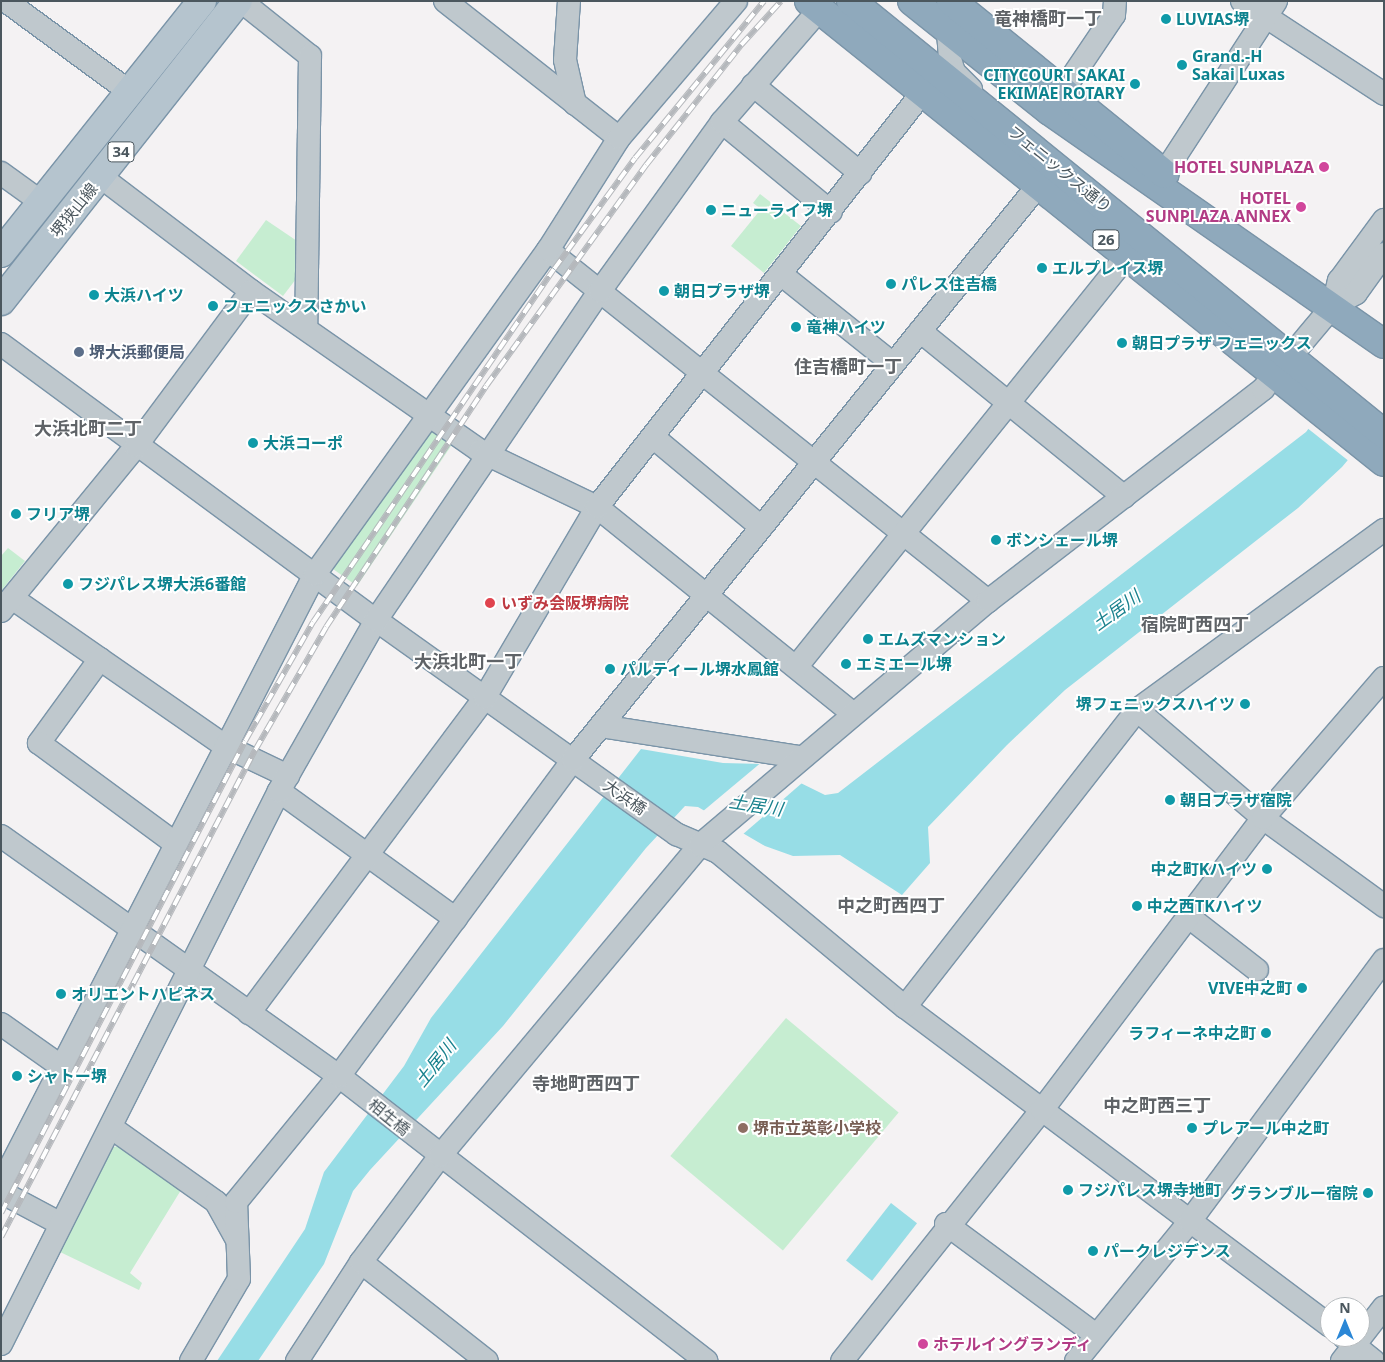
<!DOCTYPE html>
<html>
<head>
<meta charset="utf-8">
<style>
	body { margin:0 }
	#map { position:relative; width:1385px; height:1362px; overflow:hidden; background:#f4f2f3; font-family:"Noto Sans","Noto Sans JP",sans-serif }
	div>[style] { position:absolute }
	.green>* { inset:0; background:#c6edd1; transform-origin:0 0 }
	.water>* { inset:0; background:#97dde6; transform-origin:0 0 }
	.pier>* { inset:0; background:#f4f2f3 }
	.roads { filter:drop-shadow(1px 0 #7a94a8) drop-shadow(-1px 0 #7a94a8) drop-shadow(0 1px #7a94a8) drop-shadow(0 -1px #7a94a8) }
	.minor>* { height:22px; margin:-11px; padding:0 11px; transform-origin:11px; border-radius:11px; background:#bfc8cd }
	.major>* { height:28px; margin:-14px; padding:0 14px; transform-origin:14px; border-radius:14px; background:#b5c4ce }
	.highway>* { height:28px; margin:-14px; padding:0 14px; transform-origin:14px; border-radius:14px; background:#8fa9bc }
	.rail>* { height:5.5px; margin-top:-2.75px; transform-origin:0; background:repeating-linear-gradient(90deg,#fff 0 11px,#b5b8bc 0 22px); box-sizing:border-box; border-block:1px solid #b5b8bc }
	.dots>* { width:14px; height:14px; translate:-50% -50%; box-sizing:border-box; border:2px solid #fff; border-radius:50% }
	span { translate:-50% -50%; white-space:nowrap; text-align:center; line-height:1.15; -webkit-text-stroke:4px #fff; paint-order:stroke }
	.shield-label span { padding:1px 4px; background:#fff; border:1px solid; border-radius:4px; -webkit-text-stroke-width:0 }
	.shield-label { font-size:15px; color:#4b575e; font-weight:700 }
	.culture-label { font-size:16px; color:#0d838f; font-weight:700 }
	.left { translate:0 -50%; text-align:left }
	.right { translate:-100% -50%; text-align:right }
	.hotel-label { font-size:16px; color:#b23c85; font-weight:700 }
	.street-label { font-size:16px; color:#4b575e }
	.service-label { font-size:16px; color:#4e5e75; font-weight:700 }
	.health-label { font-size:16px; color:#be3a42; font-weight:700 }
	.education-label { font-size:16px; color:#785e54; font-weight:700 }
	.neighbourhood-label { font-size:18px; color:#5f6367; font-weight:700 }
	.water-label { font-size:18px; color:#18818d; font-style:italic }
	.frame { position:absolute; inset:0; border:2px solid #4b575e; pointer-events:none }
	.north { position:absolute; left:1320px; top:1297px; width:50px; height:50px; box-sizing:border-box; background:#fff; border:1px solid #b7bcbf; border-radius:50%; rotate:0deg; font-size:14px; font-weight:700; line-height:20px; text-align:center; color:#4b575e }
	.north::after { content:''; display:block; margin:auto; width:18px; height:22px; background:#2b87d6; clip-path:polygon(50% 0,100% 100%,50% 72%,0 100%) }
</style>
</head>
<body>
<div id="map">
	<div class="green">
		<div style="clip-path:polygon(760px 194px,801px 226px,764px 273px,731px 246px,761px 209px,753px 203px)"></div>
		<div style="clip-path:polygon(266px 220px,297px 241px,296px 279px,283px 296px,236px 261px)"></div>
		<div style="clip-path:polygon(434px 429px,453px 443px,357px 586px,333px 569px,331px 562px,425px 430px)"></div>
		<div style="clip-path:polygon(8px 548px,25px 561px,1px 591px,1px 556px)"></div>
		<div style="left:786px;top:1018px;width:147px;height:180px;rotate:40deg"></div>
		<div style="clip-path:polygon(118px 1146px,181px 1190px,130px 1273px,142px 1283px,139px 1290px,58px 1251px,110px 1148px)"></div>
	</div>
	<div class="water">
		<div style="clip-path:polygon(1384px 330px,1384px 417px,1342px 467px,1298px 508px,1065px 690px,1007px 745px,928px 827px,930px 863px,902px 895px,840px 855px,793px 856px,765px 846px,698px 807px,685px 806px,646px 848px,503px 1026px,370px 1170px,353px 1191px,324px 1264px,258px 1361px,217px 1361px,305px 1229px,324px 1172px,404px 1066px,431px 1018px,641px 749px,723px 763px,762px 764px,825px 795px,838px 793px,1306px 432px)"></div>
		<div style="left:891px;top:1203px;width:33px;height:73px;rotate:38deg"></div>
	</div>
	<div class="pier">
		<div style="clip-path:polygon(1384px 328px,1384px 421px,1350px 462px,1306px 427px)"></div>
		<div style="clip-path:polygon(763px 761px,802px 783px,742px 835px,702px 812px)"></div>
	</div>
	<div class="roads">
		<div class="minor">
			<div style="left:6px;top:1px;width:154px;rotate:36.3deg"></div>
			<div style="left:241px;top:1px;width:88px;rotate:38.6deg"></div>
			<div style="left:310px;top:56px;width:271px;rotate:90.8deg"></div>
			<div style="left:445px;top:1px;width:221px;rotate:38.2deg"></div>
			<div style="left:569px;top:1px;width:59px;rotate:93.9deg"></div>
			<div style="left:565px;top:60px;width:45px;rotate:77.2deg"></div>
			<div style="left:1242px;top:1px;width:170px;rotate:33.2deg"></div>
			<div style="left:947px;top:18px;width:41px;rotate:85.8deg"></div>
			<div style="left:950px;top:59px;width:14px;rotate:73deg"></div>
			<div style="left:954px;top:72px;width:24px;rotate:45deg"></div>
			<div style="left:753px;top:85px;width:139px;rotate:39.4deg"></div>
			<div style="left:1062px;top:92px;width:93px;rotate:-56deg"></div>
			<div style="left:1114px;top:15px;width:14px;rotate:-86deg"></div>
			<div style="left:722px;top:122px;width:141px;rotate:39.5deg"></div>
			<div style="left:1165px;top:172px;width:204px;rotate:-57deg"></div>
			<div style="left:1px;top:173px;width:49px;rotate:35.9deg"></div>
			<div style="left:101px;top:177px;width:188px;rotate:37.2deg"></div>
			<div style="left:251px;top:291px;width:279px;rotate:34.9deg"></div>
			<div style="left:480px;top:451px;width:130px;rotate:25.6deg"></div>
			<div style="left:597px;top:507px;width:328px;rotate:38.9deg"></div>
			<div style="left:548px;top:250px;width:563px;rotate:38.58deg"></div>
			<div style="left:782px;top:275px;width:142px;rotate:38.7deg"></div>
			<div style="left:1333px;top:306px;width:26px;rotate:-77deg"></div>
			<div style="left:1339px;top:281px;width:76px;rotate:-53.6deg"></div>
			<div style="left:920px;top:331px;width:263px;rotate:39.1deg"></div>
			<div style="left:1px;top:344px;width:466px;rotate:36.4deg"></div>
			<div style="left:376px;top:620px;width:369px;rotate:35.5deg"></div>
			<div style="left:676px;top:834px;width:46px;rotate:23.2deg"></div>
			<div style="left:718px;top:852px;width:243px;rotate:39.7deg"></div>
			<div style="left:905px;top:1007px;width:531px;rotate:36.89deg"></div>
			<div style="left:653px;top:437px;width:141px;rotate:39.8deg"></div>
			<div style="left:12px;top:598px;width:259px;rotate:34.8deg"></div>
			<div style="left:225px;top:746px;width:70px;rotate:25.5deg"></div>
			<div style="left:1px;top:611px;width:213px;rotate:-50.7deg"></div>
			<div style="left:136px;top:446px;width:193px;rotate:-53.4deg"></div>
			<div style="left:100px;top:659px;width:104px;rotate:126deg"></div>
			<div style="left:39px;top:743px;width:170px;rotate:36.4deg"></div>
			<div style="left:797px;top:666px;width:544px;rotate:-51.19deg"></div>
			<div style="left:1137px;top:710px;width:166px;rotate:40.6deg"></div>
			<div style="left:1263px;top:818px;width:150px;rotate:36deg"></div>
			<div style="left:601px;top:726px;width:200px;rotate:8.9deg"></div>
			<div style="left:279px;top:791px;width:218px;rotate:35.9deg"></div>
			<div style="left:1px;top:836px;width:415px;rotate:35.4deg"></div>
			<div style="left:339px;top:1076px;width:465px;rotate:37.8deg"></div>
			<div style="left:1189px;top:917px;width:86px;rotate:37.9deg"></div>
			<div style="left:905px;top:1007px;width:377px;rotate:-52deg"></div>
			<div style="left:1137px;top:710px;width:306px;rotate:-36.1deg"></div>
			<div style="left:249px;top:1013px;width:394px;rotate:-53.2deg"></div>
			<div style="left:485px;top:697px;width:221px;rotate:-59.5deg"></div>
			<div style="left:597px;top:507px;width:544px;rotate:-51.87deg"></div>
			<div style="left:1px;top:1024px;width:75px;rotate:35.2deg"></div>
			<div style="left:112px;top:1128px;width:128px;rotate:35.4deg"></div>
			<div style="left:216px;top:1202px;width:41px;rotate:60.9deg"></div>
			<div style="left:1px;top:1185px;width:687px;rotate:-62.8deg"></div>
			<div style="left:315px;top:574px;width:399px;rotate:-54.3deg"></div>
			<div style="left:548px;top:250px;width:133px;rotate:-57.6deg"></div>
			<div style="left:619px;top:138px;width:180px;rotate:-49.5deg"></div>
			<div style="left:1px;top:1192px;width:68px;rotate:28.1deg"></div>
			<div style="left:946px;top:1224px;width:187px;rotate:36.5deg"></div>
			<div style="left:361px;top:1262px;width:160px;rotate:38.2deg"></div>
			<div style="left:1344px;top:1337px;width:38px;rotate:39deg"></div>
			<div style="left:1px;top:1344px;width:619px;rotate:-63.31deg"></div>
			<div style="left:279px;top:791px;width:197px;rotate:-60.4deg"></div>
			<div style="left:376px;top:620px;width:398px;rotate:-55.8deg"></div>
			<div style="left:600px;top:291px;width:208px;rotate:-54.2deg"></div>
			<div style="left:722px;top:122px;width:148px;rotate:-49.1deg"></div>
			<div style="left:191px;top:1361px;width:95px;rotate:-59.7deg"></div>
			<div style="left:239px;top:1279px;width:77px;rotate:-92.2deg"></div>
			<div style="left:236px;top:1202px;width:163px;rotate:-50.7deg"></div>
			<div style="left:339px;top:1076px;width:393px;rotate:-53.5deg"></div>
			<div style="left:573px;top:760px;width:757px;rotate:-51.01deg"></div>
			<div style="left:297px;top:1361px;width:118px;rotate:-57.1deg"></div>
			<div style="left:361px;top:1262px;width:132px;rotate:-53.3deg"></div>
			<div style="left:440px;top:1156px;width:405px;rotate:-50.1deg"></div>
			<div style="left:700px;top:845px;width:377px;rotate:-40.3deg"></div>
			<div style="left:988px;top:601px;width:347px;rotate:-37.6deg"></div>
			<div style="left:1263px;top:389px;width:109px;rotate:-49.9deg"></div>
			<div style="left:1333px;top:306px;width:26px;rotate:-29deg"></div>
			<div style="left:1356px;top:293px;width:48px;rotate:-54.3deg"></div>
			<div style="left:842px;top:1361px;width:321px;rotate:-51.5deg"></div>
			<div style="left:1042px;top:1110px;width:366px;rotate:-52.9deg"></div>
			<div style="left:1263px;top:818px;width:185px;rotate:-49.2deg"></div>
			<div style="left:1076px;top:1361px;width:181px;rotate:-50.8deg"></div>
			<div style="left:1190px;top:1221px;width:325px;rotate:-53.4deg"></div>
			<div style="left:1342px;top:1361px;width:68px;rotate:-52.1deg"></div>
		</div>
		<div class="major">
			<div style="left:1px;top:253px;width:322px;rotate:-51.4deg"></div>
			<div style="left:1px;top:301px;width:382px;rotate:-51.7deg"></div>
		</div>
		<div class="highway">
			<div style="left:809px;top:1px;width:737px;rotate:38.72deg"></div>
			<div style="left:851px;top:1px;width:687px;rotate:39.09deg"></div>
			<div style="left:912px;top:1px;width:176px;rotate:38.6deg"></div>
			<div style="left:1050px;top:111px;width:407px;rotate:34.9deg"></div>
			<div style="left:951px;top:1px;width:275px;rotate:39deg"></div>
		</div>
	</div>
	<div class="rail">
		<div style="left:1px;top:1213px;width:531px;rotate:-62.66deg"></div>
		<div style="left:245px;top:741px;width:137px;rotate:-60.3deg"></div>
		<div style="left:313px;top:622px;width:427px;rotate:-55.7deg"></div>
		<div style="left:554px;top:269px;width:137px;rotate:-53.9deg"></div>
		<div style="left:635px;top:158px;width:203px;rotate:-50.6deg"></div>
		<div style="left:1px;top:1237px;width:549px;rotate:-62.46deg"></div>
		<div style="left:255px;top:750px;width:142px;rotate:-60deg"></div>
		<div style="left:326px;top:627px;width:289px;rotate:-56.4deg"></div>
		<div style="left:486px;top:386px;width:273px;rotate:-54.1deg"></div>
		<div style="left:646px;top:165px;width:153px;rotate:-51.6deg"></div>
		<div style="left:741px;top:45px;width:59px;rotate:-47.7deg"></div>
	</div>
	<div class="dots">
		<div style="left:1166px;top:19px;background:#0f9aa8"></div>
		<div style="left:1182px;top:65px;background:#0f9aa8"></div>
		<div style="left:1135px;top:84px;background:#0f9aa8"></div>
		<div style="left:1324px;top:167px;background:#d1479c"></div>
		<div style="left:1301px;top:207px;background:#d1479c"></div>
		<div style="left:711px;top:210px;background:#0f9aa8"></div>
		<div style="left:1042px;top:268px;background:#0f9aa8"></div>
		<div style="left:891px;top:284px;background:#0f9aa8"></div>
		<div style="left:664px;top:291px;background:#0f9aa8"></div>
		<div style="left:94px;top:295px;background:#0f9aa8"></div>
		<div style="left:213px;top:306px;background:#0f9aa8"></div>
		<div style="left:796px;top:327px;background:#0f9aa8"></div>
		<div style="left:1122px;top:343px;background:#0f9aa8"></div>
		<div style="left:79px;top:352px;background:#5c6f8a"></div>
		<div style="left:253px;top:443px;background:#0f9aa8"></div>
		<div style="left:16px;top:514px;background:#0f9aa8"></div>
		<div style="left:996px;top:540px;background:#0f9aa8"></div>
		<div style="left:68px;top:584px;background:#0f9aa8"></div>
		<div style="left:490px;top:603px;background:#e0444e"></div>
		<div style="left:868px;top:639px;background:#0f9aa8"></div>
		<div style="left:846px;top:664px;background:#0f9aa8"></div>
		<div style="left:610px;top:669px;background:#0f9aa8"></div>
		<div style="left:1245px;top:704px;background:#0f9aa8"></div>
		<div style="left:1170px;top:800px;background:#0f9aa8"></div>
		<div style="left:1267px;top:869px;background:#0f9aa8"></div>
		<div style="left:1137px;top:906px;background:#0f9aa8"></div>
		<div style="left:1302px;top:988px;background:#0f9aa8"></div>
		<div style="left:61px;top:994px;background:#0f9aa8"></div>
		<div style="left:1266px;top:1033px;background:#0f9aa8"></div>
		<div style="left:17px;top:1076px;background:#0f9aa8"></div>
		<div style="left:743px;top:1128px;background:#8d6e63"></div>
		<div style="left:1192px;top:1128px;background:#0f9aa8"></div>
		<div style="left:1068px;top:1190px;background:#0f9aa8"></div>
		<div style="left:1368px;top:1193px;background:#0f9aa8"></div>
		<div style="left:1093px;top:1251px;background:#0f9aa8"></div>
		<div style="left:923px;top:1344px;background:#d1479c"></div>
	</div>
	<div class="shield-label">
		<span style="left:121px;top:152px">34</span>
		<span style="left:1106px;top:240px">26</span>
	</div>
	<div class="culture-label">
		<span class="left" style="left:1176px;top:19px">LUVIAS堺</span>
		<span class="left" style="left:1192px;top:65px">Grand.-H<br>Sakai Luxas</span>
		<span class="right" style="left:1125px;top:84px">CITYCOURT SAKAI<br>EKIMAE ROTARY</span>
		<span class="left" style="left:721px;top:210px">ニューライフ堺</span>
		<span class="left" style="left:1052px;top:268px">エルプレイス堺</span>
		<span class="left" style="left:901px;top:284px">パレス住吉橋</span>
		<span class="left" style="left:674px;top:291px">朝日プラザ堺</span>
		<span class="left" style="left:104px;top:295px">大浜ハイツ</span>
		<span class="left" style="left:223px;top:306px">フェニックスさかい</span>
		<span class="left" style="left:806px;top:327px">竜神ハイツ</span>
		<span class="left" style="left:1132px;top:343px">朝日プラザ フェニックス</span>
		<span class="left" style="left:263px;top:443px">大浜コーポ</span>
		<span class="left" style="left:26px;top:514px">フリア堺</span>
		<span class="left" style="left:1006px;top:540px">ボンシェール堺</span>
		<span class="left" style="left:78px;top:584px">フジパレス堺大浜6番館</span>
		<span class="left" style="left:878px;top:639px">エムズマンション</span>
		<span class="left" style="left:856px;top:664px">エミエール堺</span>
		<span class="left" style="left:620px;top:669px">パルティール堺水鳳館</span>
		<span class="right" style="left:1235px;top:704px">堺フェニックスハイツ</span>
		<span class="left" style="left:1180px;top:800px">朝日プラザ宿院</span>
		<span class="right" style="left:1257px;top:869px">中之町Kハイツ</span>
		<span class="left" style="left:1147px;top:906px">中之西TKハイツ</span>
		<span class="right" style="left:1292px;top:988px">VIVE中之町</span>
		<span class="left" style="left:71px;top:994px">オリエントハピネス</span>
		<span class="right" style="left:1256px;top:1033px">ラフィーネ中之町</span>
		<span class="left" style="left:27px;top:1076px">シャトー堺</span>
		<span class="left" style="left:1202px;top:1128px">プレアール中之町</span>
		<span class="left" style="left:1078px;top:1190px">フジパレス堺寺地町</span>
		<span class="right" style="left:1358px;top:1193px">グランブルー宿院</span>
		<span class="left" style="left:1103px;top:1251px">パークレジデンス</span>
	</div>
	<div class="hotel-label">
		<span class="right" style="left:1314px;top:167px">HOTEL SUNPLAZA</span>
		<span class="right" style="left:1291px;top:207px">HOTEL<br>SUNPLAZA ANNEX</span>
		<span class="left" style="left:933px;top:1344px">ホテルイングランディ</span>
	</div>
	<div class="street-label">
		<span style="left:1060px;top:169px;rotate:39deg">フェニックス通り</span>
		<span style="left:74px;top:210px;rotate:-51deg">堺狭山線</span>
		<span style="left:625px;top:797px;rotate:35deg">大浜橋</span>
		<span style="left:389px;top:1117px;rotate:39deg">相生橋</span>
	</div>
	<div class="service-label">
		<span class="left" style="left:89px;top:352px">堺大浜郵便局</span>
	</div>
	<div class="health-label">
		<span class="left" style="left:501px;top:603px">いずみ会阪堺病院</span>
	</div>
	<div class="education-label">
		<span class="left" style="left:753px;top:1128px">堺市立英彰小学校</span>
	</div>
	<div class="neighbourhood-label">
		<span style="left:1048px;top:18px">竜神橋町一丁</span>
		<span style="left:848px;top:366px">住吉橋町一丁</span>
		<span style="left:88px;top:428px">大浜北町二丁</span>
		<span style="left:1195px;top:624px">宿院町西四丁</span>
		<span style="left:468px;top:661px">大浜北町一丁</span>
		<span style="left:891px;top:905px">中之町西四丁</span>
		<span style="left:586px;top:1083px">寺地町西四丁</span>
		<span style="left:1157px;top:1105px">中之町西三丁</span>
	</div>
	<div class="water-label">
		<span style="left:1116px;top:610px;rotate:-36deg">土居川</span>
		<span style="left:756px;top:805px;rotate:9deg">土居川</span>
		<span style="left:435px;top:1063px;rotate:-51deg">土居川</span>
	</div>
	<div class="frame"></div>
	<div class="north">N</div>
</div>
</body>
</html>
